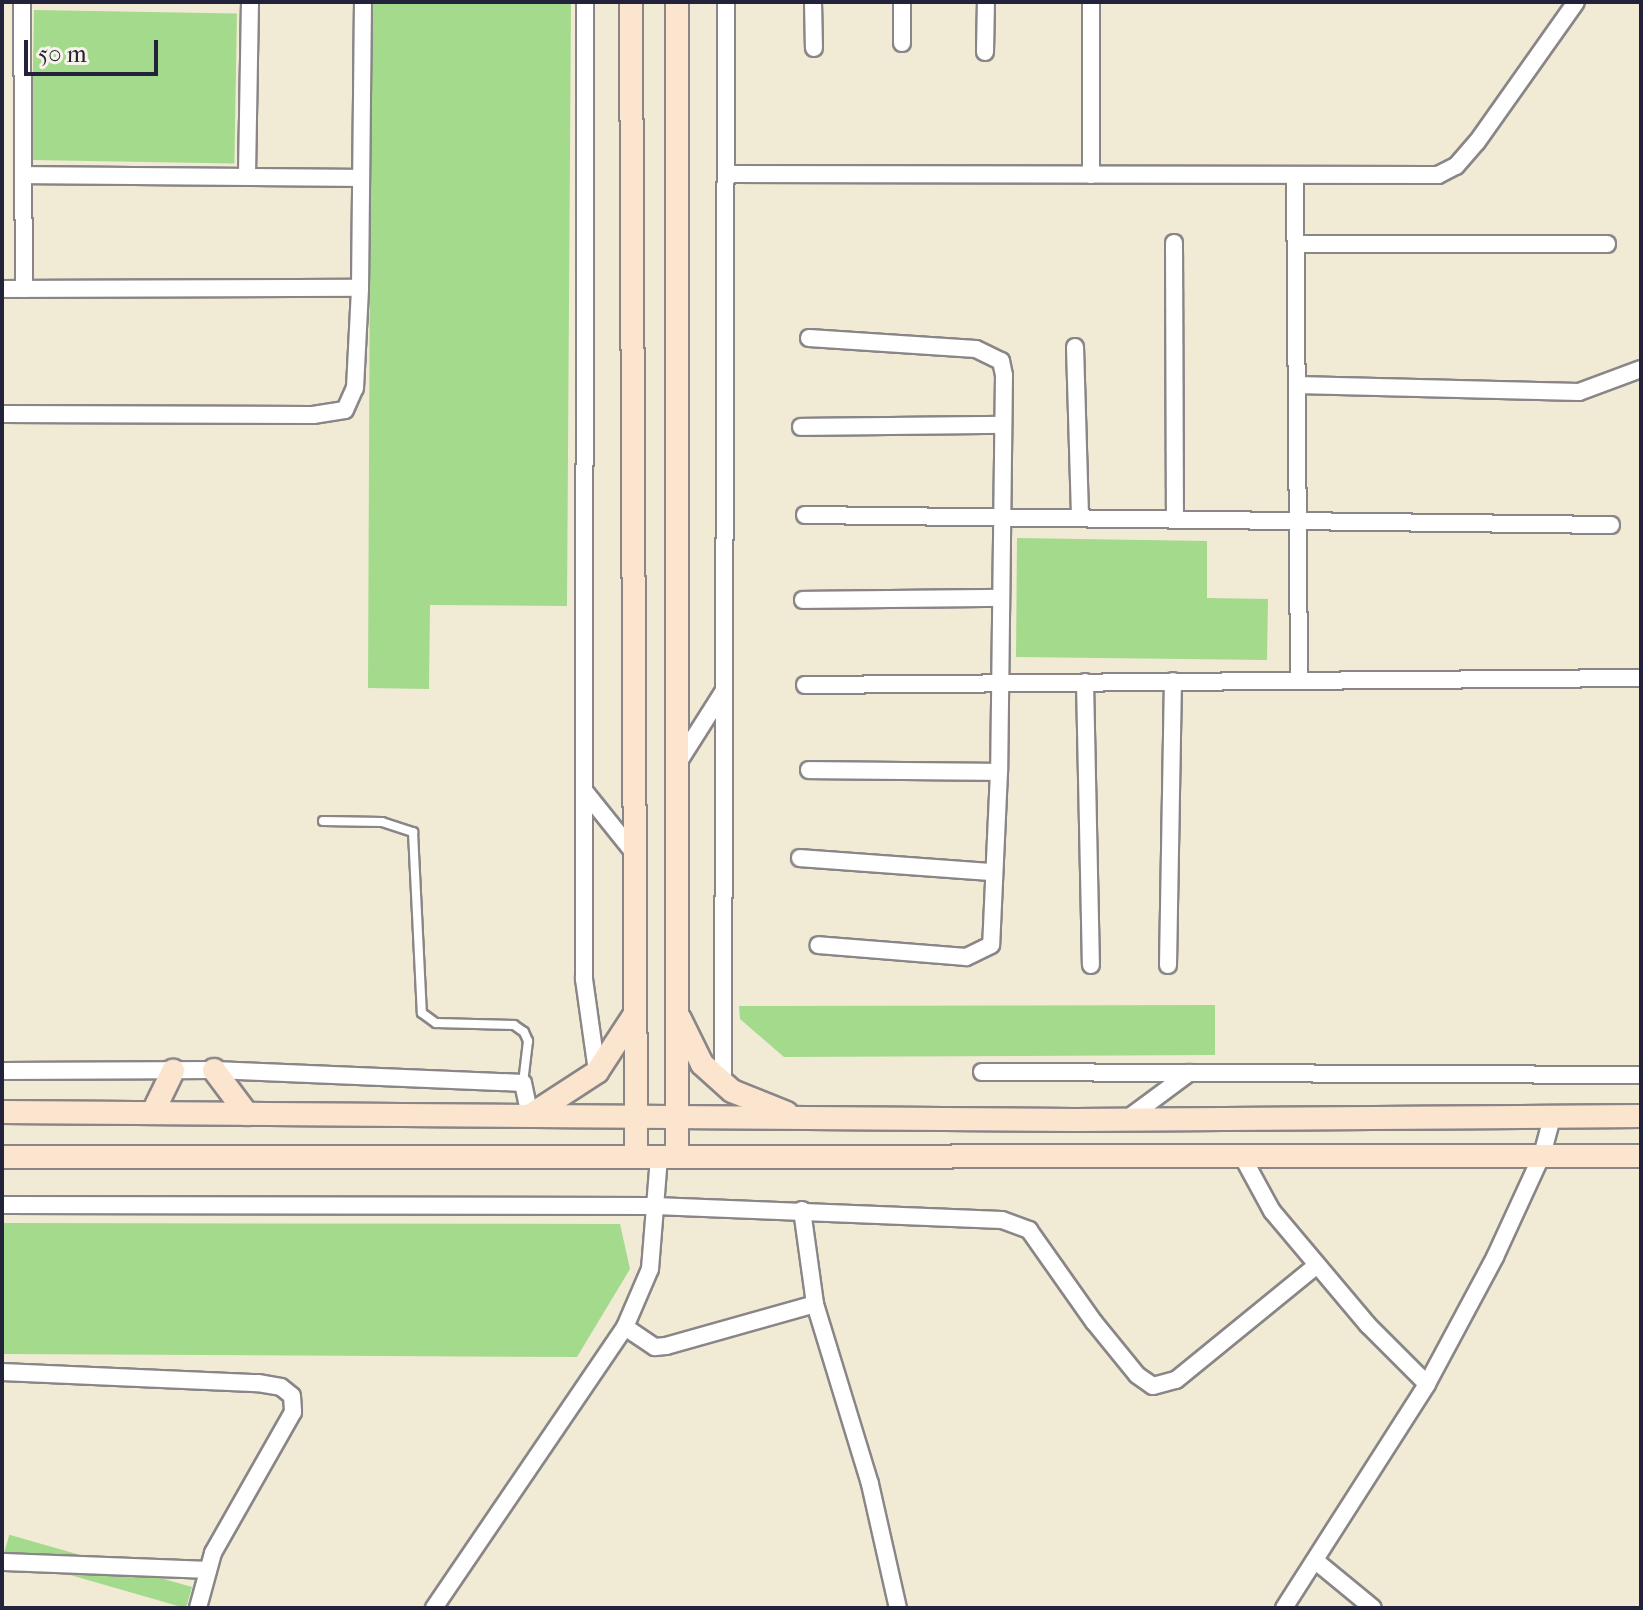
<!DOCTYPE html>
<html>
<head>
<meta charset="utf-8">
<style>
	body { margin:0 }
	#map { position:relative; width:1643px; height:1610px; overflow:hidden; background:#f1ebd5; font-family:"IM FELL French Canon",serif }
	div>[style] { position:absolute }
	.green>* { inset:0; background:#a3da8c; transform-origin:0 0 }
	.roads { filter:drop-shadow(2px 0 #8a8688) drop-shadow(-2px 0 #8a8688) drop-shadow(0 2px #8a8688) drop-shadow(0 -2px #8a8688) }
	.lane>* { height:8px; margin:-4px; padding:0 4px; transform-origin:4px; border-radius:4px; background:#fff }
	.street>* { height:16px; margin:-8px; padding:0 8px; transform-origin:8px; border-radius:8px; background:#fff }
	.secondary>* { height:22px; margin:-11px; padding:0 11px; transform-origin:11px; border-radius:11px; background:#fce5cf }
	span { translate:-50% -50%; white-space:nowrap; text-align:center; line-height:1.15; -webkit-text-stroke:8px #f7f3e8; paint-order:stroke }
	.frame { position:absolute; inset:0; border:4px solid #22223b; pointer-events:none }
	.scale { position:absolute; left:24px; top:40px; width:134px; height:36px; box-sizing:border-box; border:4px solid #22223b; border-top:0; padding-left:10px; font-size:24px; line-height:28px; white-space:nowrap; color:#22223b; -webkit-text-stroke:6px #f7f3e8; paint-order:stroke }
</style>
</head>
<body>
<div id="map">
	<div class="green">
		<div style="clip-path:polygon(371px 2px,571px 2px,567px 606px,430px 605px,429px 689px,368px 688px)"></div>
		<div style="left:34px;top:10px;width:203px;height:150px;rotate:1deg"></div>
		<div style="clip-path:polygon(1017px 538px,1207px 541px,1207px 598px,1268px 599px,1267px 660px,1016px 657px)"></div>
		<div style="clip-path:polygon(1215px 1005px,1215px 1055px,784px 1057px,740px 1019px,739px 1006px)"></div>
		<div style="clip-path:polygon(2px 1223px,620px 1224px,630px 1269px,577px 1357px,2px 1354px)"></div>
		<div style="left:192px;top:1587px;width:22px;height:190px;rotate:106deg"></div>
	</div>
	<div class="roads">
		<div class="lane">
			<div style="left:323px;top:821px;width:59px;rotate:1deg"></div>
			<div style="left:382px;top:822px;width:33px;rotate:18deg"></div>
			<div style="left:413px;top:832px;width:181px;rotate:87.2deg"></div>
			<div style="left:422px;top:1013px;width:17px;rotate:36deg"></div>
			<div style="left:436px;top:1023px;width:78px;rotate:1.5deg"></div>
			<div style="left:514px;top:1025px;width:12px;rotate:35deg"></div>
			<div style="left:524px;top:1032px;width:10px;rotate:66deg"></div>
			<div style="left:528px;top:1041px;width:42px;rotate:96.8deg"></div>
		</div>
		<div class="street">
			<div style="left:22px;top:2px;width:287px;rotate:89.6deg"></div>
			<div style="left:585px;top:2px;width:977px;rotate:90.06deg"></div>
			<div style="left:584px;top:979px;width:94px;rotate:82deg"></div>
			<div style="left:813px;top:2px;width:46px;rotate:88.8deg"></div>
			<div style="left:902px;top:2px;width:41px;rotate:90deg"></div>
			<div style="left:985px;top:52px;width:50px;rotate:-88.9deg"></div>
			<div style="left:247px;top:174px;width:172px;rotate:-89deg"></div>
			<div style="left:726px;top:174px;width:712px;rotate:0.08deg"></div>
			<div style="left:1438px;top:175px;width:20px;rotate:-27deg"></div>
			<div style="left:1456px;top:166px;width:32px;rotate:-49deg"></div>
			<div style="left:1477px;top:142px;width:171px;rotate:-54.7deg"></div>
			<div style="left:23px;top:175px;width:338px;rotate:0.5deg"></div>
			<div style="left:1091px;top:175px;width:173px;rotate:-90deg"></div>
			<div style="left:1295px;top:176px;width:503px;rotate:89.54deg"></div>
			<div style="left:1174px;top:243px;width:277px;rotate:89.8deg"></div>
			<div style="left:1296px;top:244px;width:311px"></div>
			<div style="left:2px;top:289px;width:358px;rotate:-0.2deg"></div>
			<div style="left:809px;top:338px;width:167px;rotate:3.8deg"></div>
			<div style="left:976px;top:349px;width:28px;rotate:26deg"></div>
			<div style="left:1001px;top:361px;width:14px;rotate:78deg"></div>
			<div style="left:1004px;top:375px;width:397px;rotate:90.7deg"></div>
			<div style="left:999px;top:772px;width:173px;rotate:92.6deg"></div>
			<div style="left:991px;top:945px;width:28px;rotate:154deg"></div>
			<div style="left:966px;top:957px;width:148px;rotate:-175.4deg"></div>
			<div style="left:1075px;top:347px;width:171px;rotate:88.3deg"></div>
			<div style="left:1297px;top:385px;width:282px;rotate:1.4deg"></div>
			<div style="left:1579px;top:392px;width:66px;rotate:-20.4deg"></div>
			<div style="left:2px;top:414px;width:311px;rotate:0.2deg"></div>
			<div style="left:313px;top:415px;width:32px;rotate:-9deg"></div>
			<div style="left:345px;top:410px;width:24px;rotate:-66deg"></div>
			<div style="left:355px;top:388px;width:100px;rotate:-87.1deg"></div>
			<div style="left:360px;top:288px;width:286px;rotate:-89.4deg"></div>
			<div style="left:801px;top:427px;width:200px;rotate:-0.6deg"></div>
			<div style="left:805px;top:515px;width:806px;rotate:0.71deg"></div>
			<div style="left:803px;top:600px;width:197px;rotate:-0.6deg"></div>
			<div style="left:1085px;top:682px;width:283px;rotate:88.8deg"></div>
			<div style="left:805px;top:685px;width:836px;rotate:-0.48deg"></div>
			<div style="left:678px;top:763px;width:84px;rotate:-57.6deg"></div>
			<div style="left:809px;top:770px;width:190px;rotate:0.6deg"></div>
			<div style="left:586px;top:793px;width:77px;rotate:51.3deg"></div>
			<div style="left:800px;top:858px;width:193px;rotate:4.2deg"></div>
			<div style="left:1168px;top:965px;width:284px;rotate:-89deg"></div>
			<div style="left:2px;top:1071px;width:212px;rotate:-0.3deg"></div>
			<div style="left:214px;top:1070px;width:309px;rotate:2.4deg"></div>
			<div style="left:523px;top:1083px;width:34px;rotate:78deg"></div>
			<div style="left:982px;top:1072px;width:659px;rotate:0.26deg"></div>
			<div style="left:723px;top:1084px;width:1082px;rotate:-89.84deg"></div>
			<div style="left:1127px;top:1119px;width:77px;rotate:-36.6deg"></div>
			<div style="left:1242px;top:1156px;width:63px;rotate:61.4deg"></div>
			<div style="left:1272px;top:1211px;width:149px;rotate:49.9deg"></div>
			<div style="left:1368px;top:1325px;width:83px;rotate:45deg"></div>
			<div style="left:2px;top:1205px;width:653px;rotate:0.09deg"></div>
			<div style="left:655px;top:1206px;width:347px;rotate:2.3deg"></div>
			<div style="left:1002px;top:1220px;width:29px;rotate:20deg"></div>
			<div style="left:1029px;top:1230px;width:113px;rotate:54.8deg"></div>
			<div style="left:1094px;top:1322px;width:68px;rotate:50.9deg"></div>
			<div style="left:1137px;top:1375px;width:19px;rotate:35deg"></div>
			<div style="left:1153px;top:1386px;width:24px;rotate:-15deg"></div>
			<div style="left:1176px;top:1380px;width:182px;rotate:-39.2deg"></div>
			<div style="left:802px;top:1210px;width:95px;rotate:82.1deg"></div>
			<div style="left:815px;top:1304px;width:188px;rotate:73deg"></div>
			<div style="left:870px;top:1484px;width:127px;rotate:77.3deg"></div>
			<div style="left:625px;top:1327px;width:36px;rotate:34deg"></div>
			<div style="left:655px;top:1347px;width:11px;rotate:-5deg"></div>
			<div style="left:666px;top:1346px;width:155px;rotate:-15.7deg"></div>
			<div style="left:2px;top:1372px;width:256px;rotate:2.5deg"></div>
			<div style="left:258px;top:1383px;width:23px;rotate:10deg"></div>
			<div style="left:281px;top:1387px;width:14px;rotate:39deg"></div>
			<div style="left:292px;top:1396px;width:16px;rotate:86deg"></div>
			<div style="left:293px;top:1412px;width:162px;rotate:119.6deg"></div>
			<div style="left:213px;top:1553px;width:57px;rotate:105.3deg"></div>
			<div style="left:2px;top:1562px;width:206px;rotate:2.2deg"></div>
			<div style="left:1317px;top:1562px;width:72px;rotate:39.4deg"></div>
			<div style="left:434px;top:1608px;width:340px;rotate:-55.8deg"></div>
			<div style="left:625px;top:1327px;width:63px;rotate:-66.7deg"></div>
			<div style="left:650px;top:1269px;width:113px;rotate:-85.4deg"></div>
			<div style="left:1284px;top:1608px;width:266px;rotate:-57.4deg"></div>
			<div style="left:1427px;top:1384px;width:144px;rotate:-61.8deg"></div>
			<div style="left:1495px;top:1257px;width:112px;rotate:-65.3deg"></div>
			<div style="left:1542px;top:1155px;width:39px;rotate:-75deg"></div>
		</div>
		<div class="secondary">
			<div style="left:631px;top:2px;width:1154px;rotate:89.75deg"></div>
			<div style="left:677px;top:2px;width:1155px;rotate:90deg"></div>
			<div style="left:680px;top:1019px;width:50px;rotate:63.9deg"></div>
			<div style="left:702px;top:1064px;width:40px;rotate:42deg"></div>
			<div style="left:732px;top:1091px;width:59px;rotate:21.8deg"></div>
			<div style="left:214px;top:1070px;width:55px;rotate:53.1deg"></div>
			<div style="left:2px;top:1112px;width:1073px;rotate:0.43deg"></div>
			<div style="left:1075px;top:1120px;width:566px;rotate:-0.4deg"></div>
			<div style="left:153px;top:1112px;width:46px;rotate:-64deg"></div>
			<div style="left:531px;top:1115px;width:79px;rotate:-33.1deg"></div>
			<div style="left:597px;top:1072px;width:66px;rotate:-56.8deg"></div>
			<div style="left:2px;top:1157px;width:1639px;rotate:-0.03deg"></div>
		</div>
	</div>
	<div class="frame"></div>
	<div class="scale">50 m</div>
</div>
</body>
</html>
